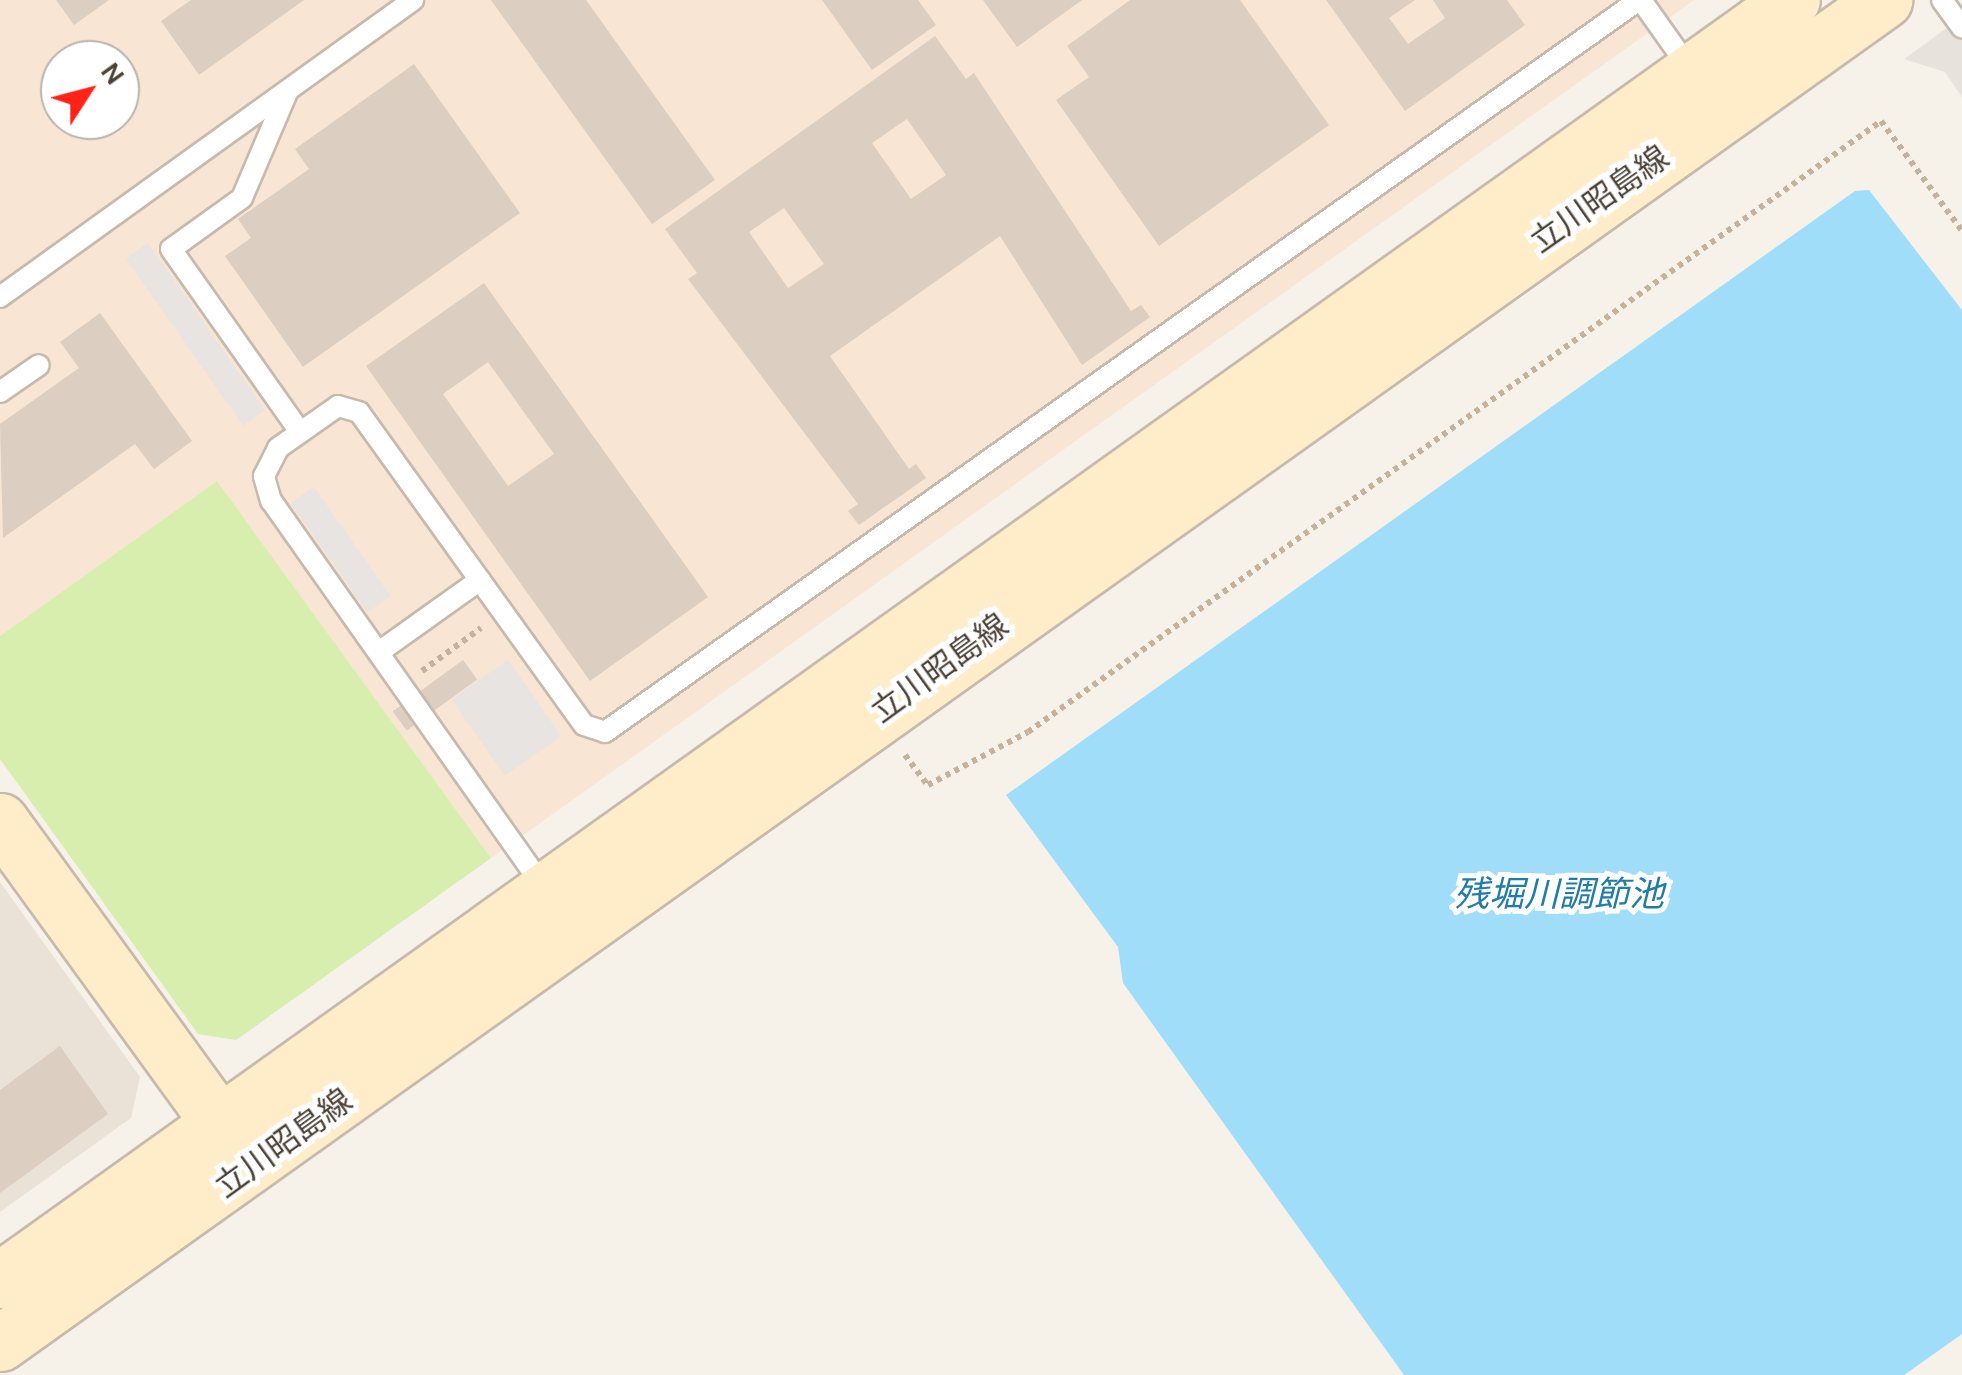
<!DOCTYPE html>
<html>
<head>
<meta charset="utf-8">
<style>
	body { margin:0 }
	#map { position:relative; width:1962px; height:1375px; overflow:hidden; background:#f6f1e9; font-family:Karla,"Noto Sans JP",sans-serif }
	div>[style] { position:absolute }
	.residential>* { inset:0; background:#eae2d6 }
	.commercial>* { inset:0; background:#f9e5d3 }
	.industrial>* { inset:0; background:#e8e2dd }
	.green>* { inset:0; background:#d8eeae }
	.parking>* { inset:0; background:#e7e4e1; transform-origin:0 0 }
	.water>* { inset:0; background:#a0ddf8 }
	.building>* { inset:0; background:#dccec0; transform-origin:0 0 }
	.path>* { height:6px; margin-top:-3px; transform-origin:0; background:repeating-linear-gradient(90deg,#c6b29a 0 5px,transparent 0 10px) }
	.roads { filter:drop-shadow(2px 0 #c6baad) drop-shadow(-2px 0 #c6baad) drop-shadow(0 2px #c6baad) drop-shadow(0 -2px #c6baad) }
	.lane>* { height:20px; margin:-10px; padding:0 10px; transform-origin:10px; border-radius:10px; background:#fff }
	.secondary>* { height:55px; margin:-27.5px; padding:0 27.5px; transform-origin:27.5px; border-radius:27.5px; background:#ffedca }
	span { translate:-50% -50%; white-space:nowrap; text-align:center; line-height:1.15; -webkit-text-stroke:10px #fff; paint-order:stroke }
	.street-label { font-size:32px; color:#4b4136 }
	.water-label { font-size:35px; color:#207da8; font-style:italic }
	.north { position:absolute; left:40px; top:40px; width:100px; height:100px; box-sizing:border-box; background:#fff; border:2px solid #b7b3af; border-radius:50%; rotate:54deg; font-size:28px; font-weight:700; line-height:40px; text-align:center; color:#4b4136 }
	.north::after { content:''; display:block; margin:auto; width:35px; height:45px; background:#ff2217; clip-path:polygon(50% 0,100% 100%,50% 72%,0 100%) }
</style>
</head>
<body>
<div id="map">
	<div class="residential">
		<div style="clip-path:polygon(0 882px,140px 1077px,131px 1118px,0 1212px)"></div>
	</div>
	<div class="commercial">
		<div style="clip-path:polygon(evenodd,0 0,1694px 0,491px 858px,217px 481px,0 636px,0 0,60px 60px,120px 60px,120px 120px,60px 120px,60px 60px)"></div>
	</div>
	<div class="industrial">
		<div style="clip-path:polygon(1962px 17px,1962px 97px,1945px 72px,1904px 59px)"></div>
	</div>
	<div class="green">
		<div style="clip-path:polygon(217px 481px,491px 858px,236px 1040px,198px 1034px,0 759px,0 636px)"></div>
	</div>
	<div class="parking">
		<div style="left:148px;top:243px;width:204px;height:27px;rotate:55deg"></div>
		<div style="left:314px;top:487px;width:133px;height:28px;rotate:55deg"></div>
		<div style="left:508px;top:660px;width:93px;height:69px;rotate:55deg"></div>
	</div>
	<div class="water">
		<div style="clip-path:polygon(1869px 190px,1962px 310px,1962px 1334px,1904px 1375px,1404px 1375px,1123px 983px,1118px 947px,1006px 795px,1855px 191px)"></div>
	</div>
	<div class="building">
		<div style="clip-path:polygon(56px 0,109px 0,74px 25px)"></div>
		<div style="clip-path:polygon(191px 0,304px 0,199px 75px,161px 21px)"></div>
		<div style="clip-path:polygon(491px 0,586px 0,715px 180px,652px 224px)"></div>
		<div style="clip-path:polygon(822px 0,918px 0,936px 25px,872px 70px)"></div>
		<div style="clip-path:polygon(983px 0,1082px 0,1017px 47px)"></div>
		<div style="clip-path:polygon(1130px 0,1240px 0,1329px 125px,1159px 246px,1056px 100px,1089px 77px,1067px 46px)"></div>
		<div style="clip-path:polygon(1326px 0,1415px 0,1389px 18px,1408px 44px,1445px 18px,1433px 0,1507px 0,1525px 25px,1405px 111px)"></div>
		<div style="clip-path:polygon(evenodd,935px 36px,966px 79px,974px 73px,1131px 311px,1141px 305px,1150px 317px,1082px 365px,1000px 236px,830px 356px,909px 469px,916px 464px,926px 478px,859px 525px,848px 511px,858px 504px,688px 279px,697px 273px,665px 229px,935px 36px,907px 119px,946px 175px,911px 199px,872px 143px,907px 119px,935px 36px,784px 208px,824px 264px,788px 288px,749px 232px,784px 208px)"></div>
		<div style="clip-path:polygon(414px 64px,520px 213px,303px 367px,225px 256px,251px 238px,238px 219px,309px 169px,295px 149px)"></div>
		<div style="clip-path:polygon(evenodd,484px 283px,708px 597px,590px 681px,366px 366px,484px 283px,488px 362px,554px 454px,508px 486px,443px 394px,488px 362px)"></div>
		<div style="clip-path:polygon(100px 313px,192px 441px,154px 469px,135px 444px,3px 538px,0 424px,79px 368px,60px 342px)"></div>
		<div style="left:463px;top:660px;width:24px;height:87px;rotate:54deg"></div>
		<div style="clip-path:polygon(60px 1046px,108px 1114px,0 1193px,0 1090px)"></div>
	</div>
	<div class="path">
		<div style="left:422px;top:671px;width:73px;rotate:-36.1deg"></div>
		<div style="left:905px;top:755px;width:38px;rotate:53deg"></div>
		<div style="left:928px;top:785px;width:113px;rotate:-27.9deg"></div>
		<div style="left:1028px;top:732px;width:1049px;rotate:-35.61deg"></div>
		<div style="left:1881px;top:121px;width:137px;rotate:53.6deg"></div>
	</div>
	<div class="roads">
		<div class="lane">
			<div style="left:1641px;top:0;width:88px;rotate:54.7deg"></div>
			<div style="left:1942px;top:0;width:34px;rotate:54deg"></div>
			<div style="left:288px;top:90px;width:117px;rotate:113.1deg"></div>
			<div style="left:242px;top:198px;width:87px;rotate:144.3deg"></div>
			<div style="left:171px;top:249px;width:224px;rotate:54.8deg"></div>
			<div style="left:0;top:297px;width:509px;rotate:-35.72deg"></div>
			<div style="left:0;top:392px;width:47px;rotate:-34.7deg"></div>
			<div style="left:379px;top:652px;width:124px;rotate:-35.5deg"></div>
			<div style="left:545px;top:889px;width:475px;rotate:-125.2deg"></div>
			<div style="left:271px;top:501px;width:26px;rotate:-106deg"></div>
			<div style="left:264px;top:476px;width:31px;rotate:-63deg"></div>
			<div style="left:278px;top:448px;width:73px;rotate:-35deg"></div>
			<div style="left:338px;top:406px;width:22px;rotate:16deg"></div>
			<div style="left:359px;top:412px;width:385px;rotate:54.3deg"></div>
			<div style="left:584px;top:725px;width:22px;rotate:18deg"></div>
			<div style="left:605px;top:732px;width:1267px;rotate:-35.3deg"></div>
		</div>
		<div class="secondary">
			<div style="left:0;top:821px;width:407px;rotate:54deg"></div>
			<div style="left:0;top:1280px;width:2202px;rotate:-35.54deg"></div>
			<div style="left:0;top:1343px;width:2314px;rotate:-35.48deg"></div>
		</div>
	</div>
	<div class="street-label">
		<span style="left:1600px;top:200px;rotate:-35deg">立川昭島線</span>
		<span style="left:940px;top:669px;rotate:-36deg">立川昭島線</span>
		<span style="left:284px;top:1144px;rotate:-36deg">立川昭島線</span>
	</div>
	<div class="water-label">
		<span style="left:1559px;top:895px">残堀川調節池</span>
	</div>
	<div class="north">N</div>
</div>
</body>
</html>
